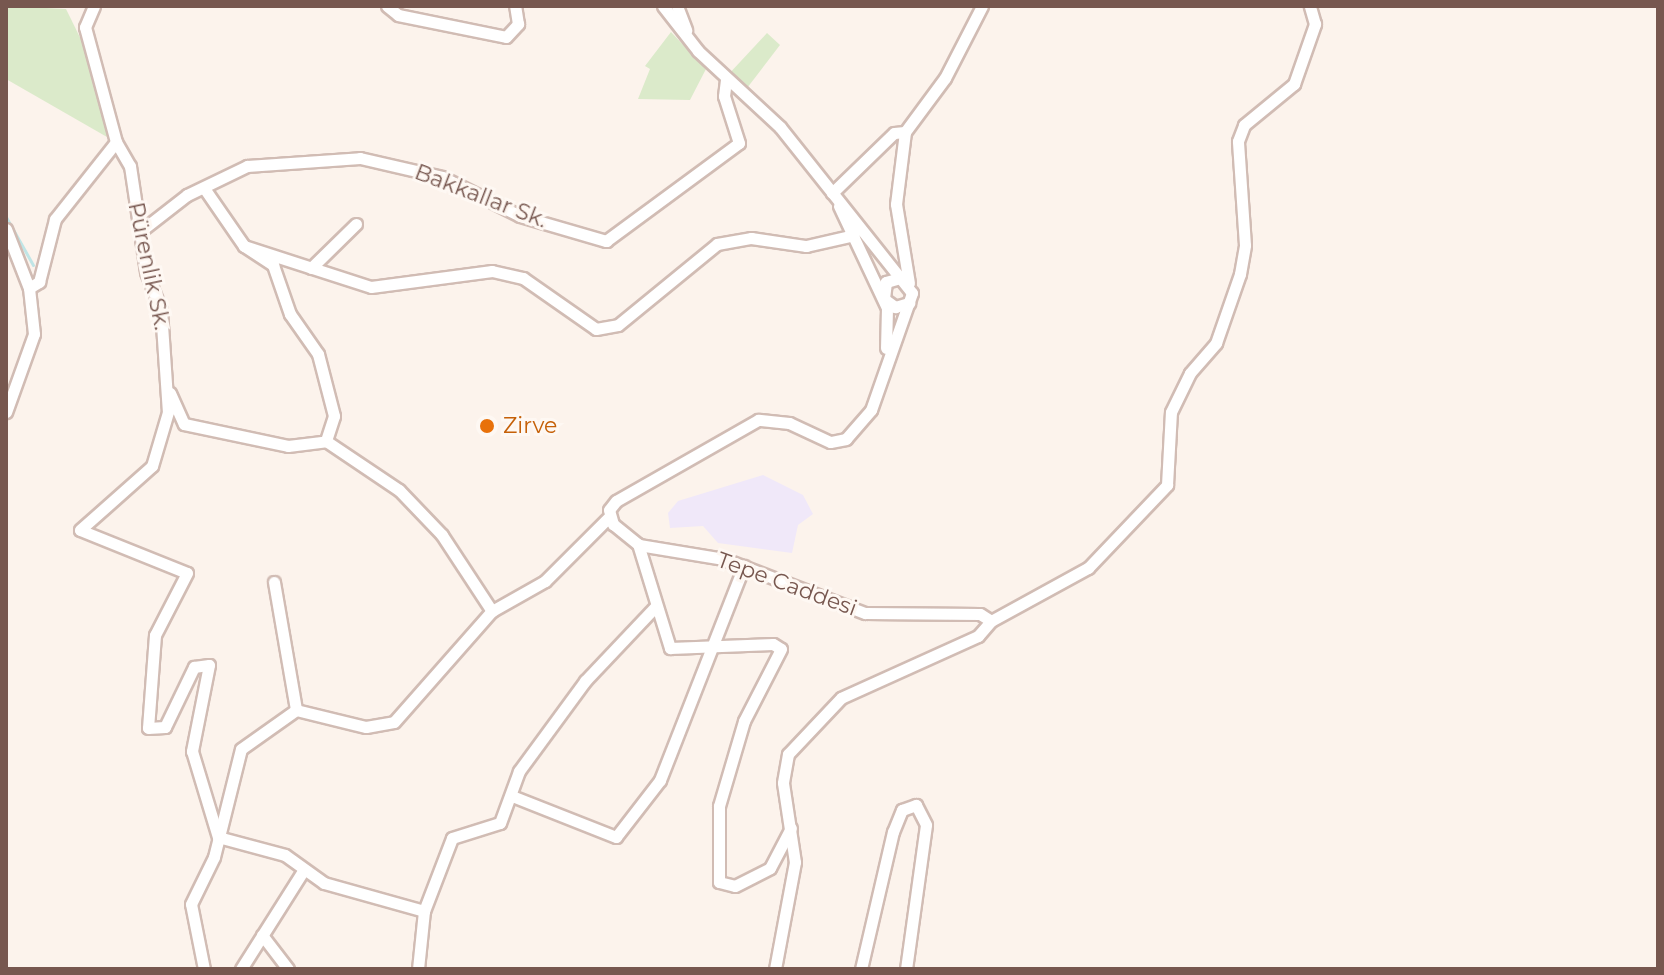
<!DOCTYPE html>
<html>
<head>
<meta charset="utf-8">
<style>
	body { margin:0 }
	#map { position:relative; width:1664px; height:975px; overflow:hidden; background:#fcf3ec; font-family:Montserrat,sans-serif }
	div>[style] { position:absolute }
	.education>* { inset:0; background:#f0e8f9 }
	.green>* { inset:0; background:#dbeaca }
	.stream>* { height:3px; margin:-1.5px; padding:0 1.5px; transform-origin:1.5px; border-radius:1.5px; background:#c0e5e6 }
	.roads { filter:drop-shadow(2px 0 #d1bcb4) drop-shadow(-2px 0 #d1bcb4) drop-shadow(0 2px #d1bcb4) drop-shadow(0 -2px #d1bcb4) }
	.minor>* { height:11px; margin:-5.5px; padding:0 5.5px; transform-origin:5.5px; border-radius:5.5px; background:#fff }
	.dots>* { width:22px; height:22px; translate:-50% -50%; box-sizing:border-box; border:4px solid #fef8f3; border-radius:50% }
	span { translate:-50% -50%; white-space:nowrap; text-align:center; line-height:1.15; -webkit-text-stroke:6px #fef8f3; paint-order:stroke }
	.street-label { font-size:22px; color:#77574f }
	.food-label { font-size:22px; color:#c56008 }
	.left { translate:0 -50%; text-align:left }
	.frame { position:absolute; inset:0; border:8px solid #77574f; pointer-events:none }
</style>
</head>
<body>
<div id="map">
	<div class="education">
		<div style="clip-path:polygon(763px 475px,803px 495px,813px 514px,798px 525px,792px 553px,718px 543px,703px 526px,670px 528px,668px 513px,678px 501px)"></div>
	</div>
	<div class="green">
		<div style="clip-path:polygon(6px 6px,66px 9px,98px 74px,107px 137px,6px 79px)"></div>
		<div style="clip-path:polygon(671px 32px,706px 69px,690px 100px,638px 99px,650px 69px,645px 66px)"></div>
		<div style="clip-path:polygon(767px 33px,780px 45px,744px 92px,727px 76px)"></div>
	</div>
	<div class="stream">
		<div style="left:6px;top:217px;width:55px;rotate:60.6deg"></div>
	</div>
	<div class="roads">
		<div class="minor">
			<div style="left:94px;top:6px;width:23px;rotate:113deg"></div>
			<div style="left:85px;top:27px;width:119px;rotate:74.9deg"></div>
			<div style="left:116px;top:142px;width:28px;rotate:60deg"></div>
			<div style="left:130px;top:166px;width:107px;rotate:81.4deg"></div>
			<div style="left:146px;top:272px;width:41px;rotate:68.5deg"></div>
			<div style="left:161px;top:310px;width:102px;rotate:86.1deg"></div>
			<div style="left:168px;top:412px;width:56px;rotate:106.5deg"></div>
			<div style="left:152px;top:466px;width:96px;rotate:138.4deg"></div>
			<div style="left:80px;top:530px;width:115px;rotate:21.9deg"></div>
			<div style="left:187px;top:573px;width:70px;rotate:117.3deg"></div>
			<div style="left:155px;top:635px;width:93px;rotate:94.3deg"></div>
			<div style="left:148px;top:728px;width:17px;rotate:-3deg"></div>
			<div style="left:165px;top:727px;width:67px;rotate:-64.2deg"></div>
			<div style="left:194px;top:667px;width:15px;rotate:-8deg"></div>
			<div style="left:209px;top:665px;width:88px;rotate:101.2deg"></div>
			<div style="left:192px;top:751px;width:90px;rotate:73.2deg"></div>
			<div style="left:218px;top:837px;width:69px;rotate:15deg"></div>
			<div style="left:285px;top:855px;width:48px;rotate:35.7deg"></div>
			<div style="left:324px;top:883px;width:104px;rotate:15.6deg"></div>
			<div style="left:387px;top:6px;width:14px;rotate:39deg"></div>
			<div style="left:398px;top:15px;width:110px;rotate:11.5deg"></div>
			<div style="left:506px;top:37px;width:18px;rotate:-47deg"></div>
			<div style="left:518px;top:24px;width:18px;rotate:-99deg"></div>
			<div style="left:663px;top:6px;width:57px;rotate:52.1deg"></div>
			<div style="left:698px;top:51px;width:112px;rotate:42.8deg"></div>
			<div style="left:780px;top:127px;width:212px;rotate:51.5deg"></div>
			<div style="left:912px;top:293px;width:124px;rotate:109.3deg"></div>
			<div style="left:871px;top:410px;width:38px;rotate:131deg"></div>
			<div style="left:846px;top:439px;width:16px;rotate:169deg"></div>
			<div style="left:830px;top:442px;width:45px;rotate:-155.1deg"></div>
			<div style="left:789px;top:423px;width:31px;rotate:-174deg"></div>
			<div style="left:758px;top:420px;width:163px;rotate:150.3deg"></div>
			<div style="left:616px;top:501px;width:11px;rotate:128deg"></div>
			<div style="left:609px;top:510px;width:15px;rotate:74deg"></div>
			<div style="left:613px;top:524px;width:33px;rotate:39deg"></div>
			<div style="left:639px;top:545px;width:86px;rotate:9.4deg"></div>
			<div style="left:724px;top:559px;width:151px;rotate:21deg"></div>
			<div style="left:865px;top:613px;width:115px;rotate:0.5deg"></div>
			<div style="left:980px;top:614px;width:13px;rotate:32deg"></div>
			<div style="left:991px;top:621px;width:20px;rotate:131deg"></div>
			<div style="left:978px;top:636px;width:150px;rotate:155.7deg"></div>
			<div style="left:841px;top:698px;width:77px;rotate:133.4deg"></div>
			<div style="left:788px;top:754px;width:29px;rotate:100deg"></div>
			<div style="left:783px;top:783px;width:80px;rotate:81.4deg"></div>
			<div style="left:795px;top:862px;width:109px;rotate:100.6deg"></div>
			<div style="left:677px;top:6px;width:26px;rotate:69deg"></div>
			<div style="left:905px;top:132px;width:67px;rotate:-53.5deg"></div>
			<div style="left:945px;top:78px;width:81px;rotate:-62.8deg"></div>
			<div style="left:204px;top:188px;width:70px;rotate:55.4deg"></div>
			<div style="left:244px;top:246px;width:35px;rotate:33deg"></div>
			<div style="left:273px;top:265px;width:52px;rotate:70.9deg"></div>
			<div style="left:290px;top:314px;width:49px;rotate:55deg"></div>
			<div style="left:318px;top:354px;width:64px;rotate:75.5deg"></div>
			<div style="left:334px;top:416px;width:26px;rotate:108deg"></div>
			<div style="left:832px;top:193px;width:86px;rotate:-44.1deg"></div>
			<div style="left:894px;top:133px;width:11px;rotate:-5deg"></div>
			<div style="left:905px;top:132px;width:73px;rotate:97.1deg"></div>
			<div style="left:896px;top:204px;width:80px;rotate:80.7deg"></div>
			<div style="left:839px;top:206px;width:113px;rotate:64.8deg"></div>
			<div style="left:887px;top:308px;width:40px;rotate:91.4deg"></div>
			<div style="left:6px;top:229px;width:63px;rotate:68.7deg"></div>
			<div style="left:29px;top:288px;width:46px;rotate:83.8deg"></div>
			<div style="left:34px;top:334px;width:83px;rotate:109.7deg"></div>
			<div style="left:142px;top:230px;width:57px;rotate:-37.9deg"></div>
			<div style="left:187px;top:195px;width:67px;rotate:-25.8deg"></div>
			<div style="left:247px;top:166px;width:113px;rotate:-4deg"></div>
			<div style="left:360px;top:158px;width:84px;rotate:13deg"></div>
			<div style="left:442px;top:177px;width:87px;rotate:26.6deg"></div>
			<div style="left:520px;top:216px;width:90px;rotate:16.2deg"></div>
			<div style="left:606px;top:241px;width:165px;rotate:-36.4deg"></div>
			<div style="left:739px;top:143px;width:49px;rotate:-107.7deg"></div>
			<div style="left:724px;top:96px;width:17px;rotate:-83deg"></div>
			<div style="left:244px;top:246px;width:133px;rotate:17.9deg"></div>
			<div style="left:371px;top:287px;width:122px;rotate:-7.5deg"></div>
			<div style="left:492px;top:271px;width:32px;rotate:13deg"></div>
			<div style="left:523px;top:278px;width:89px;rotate:34.9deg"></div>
			<div style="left:596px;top:329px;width:22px;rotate:-10deg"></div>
			<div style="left:618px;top:325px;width:128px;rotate:-39.3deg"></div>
			<div style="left:717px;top:244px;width:35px;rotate:-10deg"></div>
			<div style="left:751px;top:238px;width:56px;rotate:8.3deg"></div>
			<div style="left:806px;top:246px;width:49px;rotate:-12.9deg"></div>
			<div style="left:311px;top:268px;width:63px;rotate:-44.4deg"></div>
			<div style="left:900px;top:278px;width:15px;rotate:164deg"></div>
			<div style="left:886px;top:282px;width:17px;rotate:97deg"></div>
			<div style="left:884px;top:299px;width:14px;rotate:36deg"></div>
			<div style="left:895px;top:307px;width:15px;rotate:-16deg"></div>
			<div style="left:29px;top:288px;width:12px;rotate:-31deg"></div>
			<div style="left:39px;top:282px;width:65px;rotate:-75.7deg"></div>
			<div style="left:55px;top:219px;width:98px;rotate:-51.6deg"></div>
			<div style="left:170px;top:393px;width:34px;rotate:66deg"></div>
			<div style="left:184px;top:424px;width:106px;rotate:11.9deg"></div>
			<div style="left:288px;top:446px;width:38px;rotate:-7deg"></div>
			<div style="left:326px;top:441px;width:88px;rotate:33.9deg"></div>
			<div style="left:399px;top:490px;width:62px;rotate:46.3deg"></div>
			<div style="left:442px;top:535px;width:91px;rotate:56.7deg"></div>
			<div style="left:638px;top:544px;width:109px;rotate:72.9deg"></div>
			<div style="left:670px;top:648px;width:103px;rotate:-2.2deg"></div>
			<div style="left:773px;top:644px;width:9px;rotate:32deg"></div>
			<div style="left:781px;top:649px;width:81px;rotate:117.2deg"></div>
			<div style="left:744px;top:721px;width:89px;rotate:106.4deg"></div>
			<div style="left:719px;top:806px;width:76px;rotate:90deg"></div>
			<div style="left:719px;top:882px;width:16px;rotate:14deg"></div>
			<div style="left:735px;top:886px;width:39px;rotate:-27deg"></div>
			<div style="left:770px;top:868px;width:45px;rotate:-62.3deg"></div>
			<div style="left:274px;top:582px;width:130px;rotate:80.2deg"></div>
			<div style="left:991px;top:621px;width:111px;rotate:-28.7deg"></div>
			<div style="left:1088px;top:568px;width:115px;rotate:-46.4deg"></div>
			<div style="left:1167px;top:485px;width:73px;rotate:-86.9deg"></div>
			<div style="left:1171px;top:412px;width:43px;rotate:-64deg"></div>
			<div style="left:1190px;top:373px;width:40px;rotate:-49deg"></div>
			<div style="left:1216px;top:343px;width:73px;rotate:-70.8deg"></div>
			<div style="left:1240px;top:274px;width:29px;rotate:-80deg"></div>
			<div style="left:1245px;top:245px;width:104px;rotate:-93.9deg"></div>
			<div style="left:1238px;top:141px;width:17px;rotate:-69deg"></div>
			<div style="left:1244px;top:125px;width:65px;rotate:-39.4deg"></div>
			<div style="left:1294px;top:84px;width:64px;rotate:-70.7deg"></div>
			<div style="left:1315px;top:24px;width:19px;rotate:-106deg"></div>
			<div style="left:512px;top:796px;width:112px;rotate:21.5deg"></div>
			<div style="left:616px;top:837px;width:72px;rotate:-52.3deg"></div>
			<div style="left:660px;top:780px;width:230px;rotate:-68.6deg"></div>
			<div style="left:262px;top:935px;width:43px;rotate:52.6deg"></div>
			<div style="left:204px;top:969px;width:66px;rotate:-101.3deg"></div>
			<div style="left:191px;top:904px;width:52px;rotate:-63.9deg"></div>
			<div style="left:214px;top:857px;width:111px;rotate:-76deg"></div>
			<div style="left:241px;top:749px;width:67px;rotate:-35.3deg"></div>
			<div style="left:296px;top:710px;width:72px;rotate:13.7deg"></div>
			<div style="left:366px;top:727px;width:28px;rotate:-10deg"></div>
			<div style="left:394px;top:722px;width:148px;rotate:-48.6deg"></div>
			<div style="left:492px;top:611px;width:61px;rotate:-29.5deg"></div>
			<div style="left:545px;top:581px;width:91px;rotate:-45deg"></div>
			<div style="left:241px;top:969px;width:116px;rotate:-57.7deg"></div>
			<div style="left:418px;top:969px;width:58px;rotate:-84.1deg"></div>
			<div style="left:424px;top:911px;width:78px;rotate:-69deg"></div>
			<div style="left:452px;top:838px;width:50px;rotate:-17.4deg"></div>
			<div style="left:500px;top:823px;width:55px;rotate:-69.9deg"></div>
			<div style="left:519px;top:771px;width:112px;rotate:-53.7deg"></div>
			<div style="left:585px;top:681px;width:103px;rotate:-46.6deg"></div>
			<div style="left:861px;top:969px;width:141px;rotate:-76.9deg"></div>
			<div style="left:893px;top:832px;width:24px;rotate:-68deg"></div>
			<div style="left:902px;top:810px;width:15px;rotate:-20deg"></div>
			<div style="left:916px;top:805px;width:22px;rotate:63deg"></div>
			<div style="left:926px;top:825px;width:145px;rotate:97.9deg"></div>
		</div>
	</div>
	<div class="dots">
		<div style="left:487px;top:426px;background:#e8710a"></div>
	</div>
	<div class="street-label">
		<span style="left:481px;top:196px;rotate:21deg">Bakkallar Sk.</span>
		<span style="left:149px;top:266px;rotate:78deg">Pürenlik Sk.</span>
		<span style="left:787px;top:584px;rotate:20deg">Tepe Caddesi</span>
	</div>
	<div class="food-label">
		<span class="left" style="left:503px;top:426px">Zirve</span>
	</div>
	<div class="frame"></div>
</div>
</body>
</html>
